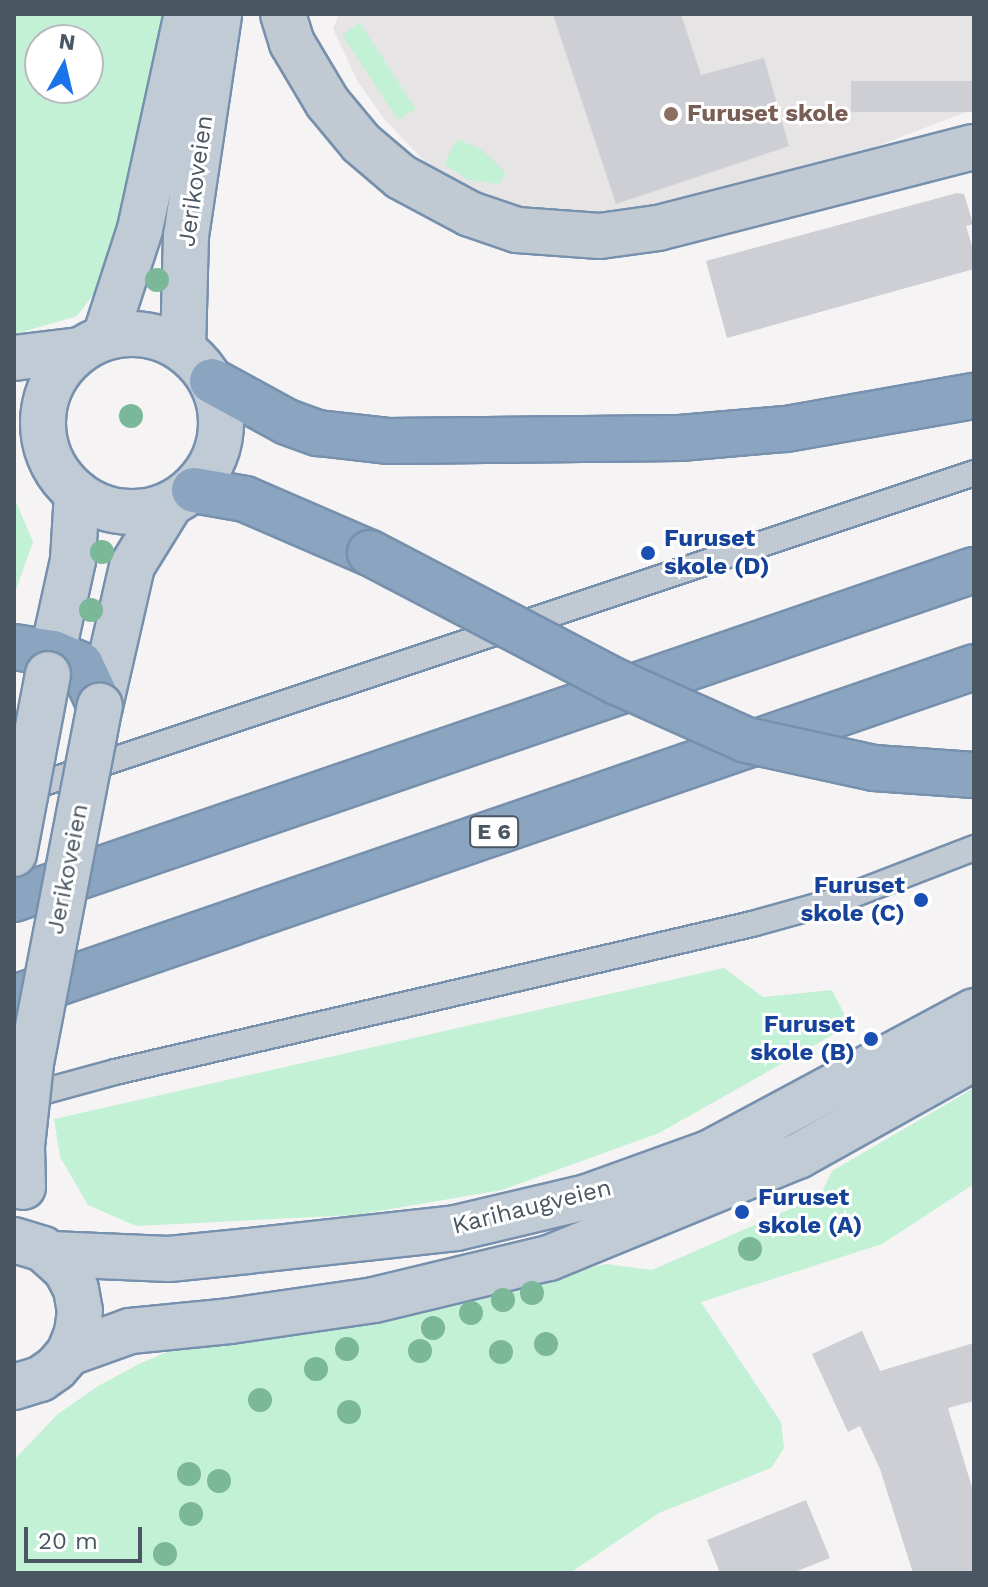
<!DOCTYPE html>
<html>
<head>
<meta charset="utf-8">
<style>
	body { margin:0 }
	#map { position:relative; width:988px; height:1587px; overflow:hidden; background:#f5f3f3; font-family:"Work Sans",sans-serif }
	div>[style] { position:absolute }
	.education>* { inset:0; background:#e6e4e5 }
	.green>* { inset:0; background:#c3f1d5; transform-origin:0 0 }
	.building>* { inset:0; background:#cdcfd5; transform-origin:0 0 }
	.roads { filter:drop-shadow(2px 0 #7690ad) drop-shadow(-2px 0 #7690ad) drop-shadow(0 2px #7690ad) drop-shadow(0 -2px #7690ad) }
	.lane>* { height:24px; margin:-12px; padding:0 12px; transform-origin:12px; border-radius:12px; background:#c1cad2 }
	.street>* { height:44px; margin:-22px; padding:0 22px; transform-origin:22px; border-radius:22px; background:#c1cad2 }
	.secondary>* { height:44px; margin:-22px; padding:0 22px; transform-origin:22px; border-radius:22px; background:#c1cbd6 }
	.secondary>.ring { margin:-22px; padding:0; box-sizing:content-box; background:none; border:44px solid #c1cbd6; border-radius:50% }
	.highway>* { height:44px; margin:-22px; padding:0 22px; transform-origin:22px; border-radius:22px; background:#8ba5c1 }
	.bridges { filter:drop-shadow(2px 0 #7690ad) drop-shadow(-2px 0 #7690ad) drop-shadow(0 2px #7690ad) drop-shadow(0 -2px #7690ad) }
	.secondary-bridge>* { height:44px; margin:-22px; padding:0 22px; transform-origin:22px; border-radius:22px; background:#c1cbd6 }
	.highway-bridge>* { height:44px; margin:-22px; padding:0 22px; transform-origin:22px; border-radius:22px; background:#8ba5c1 }
	.trees>* { width:24px; height:24px; margin:-12px; border-radius:50%; background:#7bb799 }
	.dots>* { width:22px; height:22px; translate:-50% -50%; box-sizing:border-box; border:4px solid #fff; border-radius:50% }
	span { translate:-50% -50%; white-space:nowrap; text-align:center; line-height:1.15; -webkit-text-stroke:6px #fff; paint-order:stroke }
	.shield-label span { padding:2px 6px; background:#fff; border:2px solid; border-radius:6px; -webkit-text-stroke-width:0 }
	.shield-label { font-size:22px; color:#4a5661; font-weight:700 }
	.education-label { font-size:24px; color:#785e54; font-weight:700 }
	.left { translate:0 -50%; text-align:left }
	.street-label { font-size:24px; color:#4a5661 }
	.transit-label { font-size:24px; color:#164399; font-weight:700 }
	.right { translate:-100% -50%; text-align:right }
	.frame { position:absolute; inset:0; border:16px solid #4a5661; pointer-events:none }
	.north { position:absolute; left:24px; top:24px; width:80px; height:80px; box-sizing:border-box; background:#fff; border:2px solid #b7bbc0; border-radius:50%; rotate:8deg; font-size:22px; font-weight:700; line-height:32px; text-align:center; color:#4a5661 }
	.north::after { content:''; display:block; margin:auto; width:28px; height:36px; background:#1a73e8; clip-path:polygon(50% 0,100% 100%,50% 72%,0 100%) }
	.scale { position:absolute; left:24px; top:1527px; width:118px; height:36px; box-sizing:border-box; border:4px solid #4a5661; border-top:0; padding-left:10px; font-size:24px; line-height:28px; white-space:nowrap; color:#4a5661; -webkit-text-stroke:6px #fff; paint-order:stroke }
</style>
</head>
<body>
<div id="map">
	<div class="education">
		<div style="clip-path:polygon(339px 14px,974px 14px,974px 109px,864px 151px,655px 207px,598px 216px,538px 213px,454px 184px,430px 167px,384px 119px,358px 82px,333px 29px)"></div>
	</div>
	<div class="green">
		<div style="clip-path:polygon(evenodd,14px 14px,176px 14px,106px 278px,77px 316px,19px 333px,14px 332px,14px 14px,40px 40px,88px 40px,88px 88px,40px 88px,40px 40px)"></div>
		<div style="left:360px;top:23px;width:102px;height:21px;rotate:57deg"></div>
		<div style="clip-path:polygon(457px 139px,482px 150px,506px 173px,500px 184px,468px 180px,444px 164px)"></div>
		<div style="clip-path:polygon(14px 497px,33px 542px,14px 595px)"></div>
		<div style="clip-path:polygon(724px 968px,763px 997px,832px 990px,850px 1025px,659px 1133px,502px 1190px,355px 1215px,136px 1226px,88px 1205px,60px 1157px,54px 1119px)"></div>
		<div style="clip-path:polygon(974px 1088px,974px 1184px,882px 1244px,701px 1302px,781px 1422px,784px 1448px,771px 1468px,659px 1513px,570px 1573px,14px 1573px,14px 1460px,58px 1414px,98px 1386px,141px 1363px,179px 1347px,380px 1319px,606px 1264px,652px 1270px,820px 1196px,832px 1171px)"></div>
	</div>
	<div class="building">
		<div style="clip-path:polygon(553px 14px,681px 14px,701px 75px,764px 58px,789px 146px,616px 204px)"></div>
		<div style="left:974px;top:81px;width:31px;height:123px;rotate:90deg"></div>
		<div style="clip-path:polygon(957px 193px,964px 194px,973px 224px,966px 226px,974px 252px,974px 269px,727px 338px,706px 261px)"></div>
		<div style="clip-path:polygon(862px 1331px,880px 1371px,974px 1343px,974px 1401px,948px 1408px,974px 1494px,974px 1573px,913px 1573px,880px 1469px,860px 1426px,848px 1432px,812px 1354px)"></div>
		<div style="clip-path:polygon(806px 1500px,830px 1558px,792px 1573px,720px 1573px,707px 1540px)"></div>
	</div>
	<div class="roads">
		<div class="lane">
			<div style="left:20px;top:791px;width:1006px;rotate:-18.43deg"></div>
			<div style="left:20px;top:1098px;width:98px;rotate:-15.3deg"></div>
			<div style="left:115px;top:1072px;width:654px;rotate:-13.08deg"></div>
			<div style="left:752px;top:924px;width:93px;rotate:-15.5deg"></div>
			<div style="left:842px;top:899px;width:142px;rotate:-21.1deg"></div>
		</div>
		<div class="street">
			<div style="left:283px;top:14px;width:30px;rotate:73deg"></div>
			<div style="left:292px;top:43px;width:69px;rotate:59.3deg"></div>
			<div style="left:327px;top:102px;width:53px;rotate:50.3deg"></div>
			<div style="left:361px;top:143px;width:52px;rotate:40.4deg"></div>
			<div style="left:401px;top:177px;width:78px;rotate:28.2deg"></div>
			<div style="left:470px;top:214px;width:50px;rotate:18.8deg"></div>
			<div style="left:517px;top:230px;width:83px;rotate:4.1deg"></div>
			<div style="left:600px;top:236px;width:59px;rotate:-7.9deg"></div>
			<div style="left:658px;top:228px;width:326px;rotate:-14.4deg"></div>
		</div>
		<div class="secondary">
			<div class="ring" style="left:43px;top:334px;width:134px;height:134px"></div>
			<div style="left:105px;top:337px;width:114px;rotate:-72deg"></div>
			<div style="left:140px;top:229px;width:220px;rotate:-77.7deg"></div>
			<div style="left:183px;top:349px;width:113px;rotate:-88.5deg"></div>
			<div style="left:186px;top:236px;width:224px;rotate:-81.5deg"></div>
			<div style="left:14px;top:358px;width:66px;rotate:-6.9deg"></div>
			<div style="left:48px;top:674px;width:117px;rotate:-77.6deg"></div>
			<div style="left:73px;top:560px;width:67px;rotate:-86.6deg"></div>
			<div style="left:100px;top:706px;width:144px;rotate:-77.1deg"></div>
			<div style="left:132px;top:566px;width:70px;rotate:-58.3deg"></div>
			<div style="left:14px;top:1240px;width:30px;rotate:17deg"></div>
			<div style="left:43px;top:1249px;width:31px;rotate:42deg"></div>
			<div style="left:66px;top:1270px;width:21px;rotate:62deg"></div>
			<div style="left:76px;top:1289px;width:22px;rotate:80deg"></div>
			<div style="left:80px;top:1311px;width:22px;rotate:98deg"></div>
			<div style="left:77px;top:1333px;width:22px;rotate:112deg"></div>
			<div style="left:69px;top:1353px;width:20px;rotate:131deg"></div>
			<div style="left:56px;top:1368px;width:19px;rotate:145deg"></div>
			<div style="left:40px;top:1379px;width:27px;rotate:163deg"></div>
			<div style="left:51px;top:1254px;width:118px;rotate:2.4deg"></div>
			<div style="left:169px;top:1259px;width:79px;rotate:-5.8deg"></div>
			<div style="left:248px;top:1251px;width:209px;rotate:-6.3deg"></div>
			<div style="left:456px;top:1228px;width:135px;rotate:-13.3deg"></div>
			<div style="left:587px;top:1197px;width:132px;rotate:-19.9deg"></div>
			<div style="left:711px;top:1152px;width:298px;rotate:-28.2deg"></div>
			<div style="left:69px;top:1353px;width:65px;rotate:-19.8deg"></div>
			<div style="left:130px;top:1331px;width:100px;rotate:-5.7deg"></div>
			<div style="left:230px;top:1321px;width:146px;rotate:-8.3deg"></div>
			<div style="left:374px;top:1300px;width:180px;rotate:-13.5deg"></div>
			<div style="left:549px;top:1258px;width:269px;rotate:-22.3deg"></div>
			<div style="left:798px;top:1156px;width:201px;rotate:-29.1deg"></div>
		</div>
		<div class="highway">
			<div style="left:212px;top:381px;width:85px;rotate:28.7deg"></div>
			<div style="left:287px;top:422px;width:33px;rotate:20deg"></div>
			<div style="left:318px;top:433px;width:70px;rotate:6.5deg"></div>
			<div style="left:388px;top:441px;width:292px;rotate:-0.6deg"></div>
			<div style="left:680px;top:438px;width:106px;rotate:-4.9deg"></div>
			<div style="left:786px;top:429px;width:191px;rotate:-10deg"></div>
			<div style="left:194px;top:490px;width:52px;rotate:10deg"></div>
			<div style="left:245px;top:499px;width:136px;rotate:23.4deg"></div>
			<div style="left:14px;top:647px;width:39px;rotate:9deg"></div>
			<div style="left:53px;top:653px;width:30px;rotate:23deg"></div>
			<div style="left:81px;top:665px;width:45px;rotate:65.1deg"></div>
			<div style="left:14px;top:899px;width:1015px;rotate:-18.92deg"></div>
			<div style="left:14px;top:998px;width:1015px;rotate:-19.02deg"></div>
		</div>
	</div>
	<div class="bridges">
		<div class="secondary-bridge">
			<div style="left:14px;top:854px;width:183px;rotate:-79.3deg"></div>
			<div style="left:23px;top:1187px;width:41px;rotate:-91.4deg"></div>
			<div style="left:22px;top:1146px;width:83px;rotate:-83.8deg"></div>
			<div style="left:31px;top:1063px;width:364px;rotate:-79.1deg"></div>
		</div>
		<div class="highway-bridge">
			<div style="left:370px;top:553px;width:279px;rotate:27.6deg"></div>
			<div style="left:617px;top:682px;width:141px;rotate:24.2deg"></div>
			<div style="left:746px;top:740px;width:131px;rotate:12.3deg"></div>
			<div style="left:874px;top:768px;width:100px;rotate:4deg"></div>
		</div>
	</div>
	<div class="trees">
		<div style="left:157px;top:280px"></div>
		<div style="left:131px;top:416px"></div>
		<div style="left:102px;top:552px"></div>
		<div style="left:91px;top:610px"></div>
		<div style="left:750px;top:1249px"></div>
		<div style="left:532px;top:1293px"></div>
		<div style="left:503px;top:1300px"></div>
		<div style="left:471px;top:1313px"></div>
		<div style="left:433px;top:1328px"></div>
		<div style="left:546px;top:1344px"></div>
		<div style="left:347px;top:1349px"></div>
		<div style="left:420px;top:1351px"></div>
		<div style="left:501px;top:1352px"></div>
		<div style="left:316px;top:1369px"></div>
		<div style="left:260px;top:1400px"></div>
		<div style="left:349px;top:1412px"></div>
		<div style="left:189px;top:1474px"></div>
		<div style="left:219px;top:1481px"></div>
		<div style="left:191px;top:1514px"></div>
		<div style="left:165px;top:1554px"></div>
	</div>
	<div class="dots">
		<div style="left:671px;top:114px;background:#8d6e63"></div>
		<div style="left:648px;top:553px;background:#1a4fb4"></div>
		<div style="left:921px;top:900px;background:#1a4fb4"></div>
		<div style="left:871px;top:1039px;background:#1a4fb4"></div>
		<div style="left:742px;top:1212px;background:#1a4fb4"></div>
	</div>
	<div class="shield-label">
		<span style="left:494px;top:832px">E 6</span>
	</div>
	<div class="education-label">
		<span class="left" style="left:687px;top:114px">Furuset skole</span>
	</div>
	<div class="street-label">
		<span style="left:196px;top:181px;rotate:-82deg">Jerikoveien</span>
		<span style="left:68px;top:869px;rotate:-79deg">Jerikoveien</span>
		<span style="left:532px;top:1207px;rotate:-14deg">Karihaugveien</span>
	</div>
	<div class="transit-label">
		<span class="left" style="left:664px;top:553px">Furuset<br>skole (D)</span>
		<span class="right" style="left:905px;top:900px">Furuset<br>skole (C)</span>
		<span class="right" style="left:855px;top:1039px">Furuset<br>skole (B)</span>
		<span class="left" style="left:758px;top:1212px">Furuset<br>skole (A)</span>
	</div>
	<div class="frame"></div>
	<div class="north">N</div>
	<div class="scale">20 m</div>
</div>
</body>
</html>
